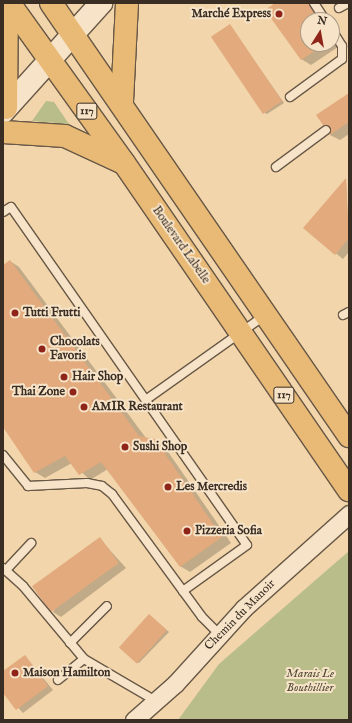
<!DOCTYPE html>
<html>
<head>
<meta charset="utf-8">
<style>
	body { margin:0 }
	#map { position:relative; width:352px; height:723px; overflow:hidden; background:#f2d5ab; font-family:"IM FELL English",serif }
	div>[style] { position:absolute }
	.green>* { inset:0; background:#b9bd89 }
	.shadow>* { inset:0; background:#0003 }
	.building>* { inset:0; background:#e2aa7d; transform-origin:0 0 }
	.roads { filter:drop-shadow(1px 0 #685846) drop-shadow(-1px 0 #685846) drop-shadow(0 1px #685846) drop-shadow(0 -1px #685846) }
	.lane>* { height:8px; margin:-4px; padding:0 4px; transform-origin:4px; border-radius:4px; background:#f7e4c8 }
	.street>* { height:17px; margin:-8.5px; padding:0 8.5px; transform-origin:8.5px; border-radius:8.5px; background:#f7e4c8 }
	.secondary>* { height:22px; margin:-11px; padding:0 11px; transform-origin:11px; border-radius:11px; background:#f7e4c8 }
	.primary>* { height:22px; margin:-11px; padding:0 11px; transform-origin:11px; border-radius:11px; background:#e9ba76 }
	.dots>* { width:11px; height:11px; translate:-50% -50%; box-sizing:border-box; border:2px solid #f7e4c8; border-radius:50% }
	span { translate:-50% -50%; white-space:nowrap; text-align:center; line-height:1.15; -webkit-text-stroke:4px #f7e4c8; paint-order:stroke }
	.shield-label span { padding:1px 3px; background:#f7e4c8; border:1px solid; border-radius:3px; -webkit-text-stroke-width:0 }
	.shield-label { font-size:11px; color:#3a2e24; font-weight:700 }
	.poi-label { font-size:12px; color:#3a2e24; font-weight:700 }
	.right { translate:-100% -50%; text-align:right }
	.left { translate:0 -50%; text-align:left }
	.street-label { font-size:12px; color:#3a2e24 }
	.park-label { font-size:12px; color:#534b38; font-style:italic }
	.frame { position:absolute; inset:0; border:4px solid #3a2e24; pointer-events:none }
	.north { position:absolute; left:300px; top:12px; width:40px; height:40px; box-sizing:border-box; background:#f7e4c8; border:1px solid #ab9b86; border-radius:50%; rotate:11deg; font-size:11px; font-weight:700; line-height:16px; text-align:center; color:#3a2e24 }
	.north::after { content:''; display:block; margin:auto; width:14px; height:18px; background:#8f2418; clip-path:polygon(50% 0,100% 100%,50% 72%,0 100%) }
</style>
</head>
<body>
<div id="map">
	<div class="green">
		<div style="clip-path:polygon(46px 101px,54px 102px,69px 124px,32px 121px)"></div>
		<div style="clip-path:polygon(349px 551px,349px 720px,178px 720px,219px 664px)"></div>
	</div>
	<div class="shadow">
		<div style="clip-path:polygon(277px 3px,313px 3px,325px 20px,308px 20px,308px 44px,332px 44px,332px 31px,341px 45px,311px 65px,301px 59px)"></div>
		<div style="clip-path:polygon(230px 26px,284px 103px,267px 114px,265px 113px)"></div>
		<div style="clip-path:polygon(349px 94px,349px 134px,340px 140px,330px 135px)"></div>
		<div style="clip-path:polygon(346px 180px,349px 252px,343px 259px,305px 228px)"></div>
		<div style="clip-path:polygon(10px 261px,19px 267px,146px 438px,164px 446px,231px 543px,190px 572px,180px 566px,108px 469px,90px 480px,72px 463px,45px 478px,35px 472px,3px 426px,3px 266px)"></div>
		<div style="clip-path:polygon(100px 539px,126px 568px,61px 617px,53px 612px)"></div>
		<div style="clip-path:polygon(149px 615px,169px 632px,139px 663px,136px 662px)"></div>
		<div style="clip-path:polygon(25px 656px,53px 690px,23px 713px,3px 691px,3px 673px)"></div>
	</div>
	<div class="building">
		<div style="clip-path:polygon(275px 3px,308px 3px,319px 20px,308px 20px,308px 44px,325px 44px,301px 60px,265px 10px)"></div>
		<div style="left:230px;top:24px;width:93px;height:23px;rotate:56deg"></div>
		<div style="clip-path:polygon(349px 93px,349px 122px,330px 135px,316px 115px)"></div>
		<div style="clip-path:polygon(346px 178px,349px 238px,335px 255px,303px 228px)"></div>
		<div style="clip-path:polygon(10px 260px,139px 436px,155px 439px,222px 537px,180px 567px,101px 462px,79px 475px,65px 456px,34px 473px,3px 427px,3px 265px)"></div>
		<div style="left:100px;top:537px;width:32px;height:84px;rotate:54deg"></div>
		<div style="left:149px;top:614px;width:24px;height:45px;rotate:42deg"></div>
		<div style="clip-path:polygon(25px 655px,48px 686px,16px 710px,3px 693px,3px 671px)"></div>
	</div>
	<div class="roads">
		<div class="lane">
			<div style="left:314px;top:3px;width:20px;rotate:57deg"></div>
			<div style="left:339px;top:8px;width:10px;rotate:-29deg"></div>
			<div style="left:290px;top:97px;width:64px;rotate:-36.2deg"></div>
			<div style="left:342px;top:59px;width:13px;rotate:-90deg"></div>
			<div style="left:342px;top:46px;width:19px;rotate:-122deg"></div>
			<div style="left:276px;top:167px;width:62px;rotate:-36.5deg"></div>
			<div style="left:3px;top:212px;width:9px;rotate:-32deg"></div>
			<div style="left:11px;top:207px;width:412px;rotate:55.1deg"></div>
			<div style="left:247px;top:545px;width:79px;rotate:144.3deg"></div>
			<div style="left:343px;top:315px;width:7px;rotate:-27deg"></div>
			<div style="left:147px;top:399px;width:143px;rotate:-35.4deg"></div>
			<div style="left:3px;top:455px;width:40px;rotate:51deg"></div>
			<div style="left:28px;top:486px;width:59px;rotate:-2.9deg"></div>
			<div style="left:87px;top:483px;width:15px;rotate:11deg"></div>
			<div style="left:102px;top:486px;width:13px;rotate:39deg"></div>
			<div style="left:112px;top:494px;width:152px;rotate:53.8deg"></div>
			<div style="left:202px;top:617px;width:23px;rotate:45deg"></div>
			<div style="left:3px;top:568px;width:27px;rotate:42deg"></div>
			<div style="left:23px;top:586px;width:95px;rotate:50.1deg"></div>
			<div style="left:84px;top:659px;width:83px;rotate:30.3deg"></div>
			<div style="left:6px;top:570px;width:37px;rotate:-47deg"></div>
			<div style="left:70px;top:643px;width:52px;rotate:-45deg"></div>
			<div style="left:58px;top:680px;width:33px;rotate:-39deg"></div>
		</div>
		<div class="street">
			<div style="left:134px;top:720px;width:55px;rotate:-41.3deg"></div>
			<div style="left:175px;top:684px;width:103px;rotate:-47.8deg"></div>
			<div style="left:244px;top:608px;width:141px;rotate:-41.8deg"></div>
		</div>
		<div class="secondary">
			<div style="left:3px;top:112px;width:147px;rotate:-48deg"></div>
		</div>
		<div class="primary">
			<div style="left:9px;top:3px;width:197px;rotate:54.3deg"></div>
			<div style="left:124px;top:163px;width:397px;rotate:55.5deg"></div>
			<div style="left:51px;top:3px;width:526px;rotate:55.46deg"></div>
			<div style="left:122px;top:102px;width:99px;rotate:-87.1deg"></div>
			<div style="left:6px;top:108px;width:105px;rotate:-89.5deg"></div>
			<div style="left:3px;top:132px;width:62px;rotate:3.7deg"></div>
			<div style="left:65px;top:136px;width:62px;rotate:24.9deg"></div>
		</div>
	</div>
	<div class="dots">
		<div style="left:279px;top:14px;background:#8f2418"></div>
		<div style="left:15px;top:313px;background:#8f2418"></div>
		<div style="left:42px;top:349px;background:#8f2418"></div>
		<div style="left:64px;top:377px;background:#8f2418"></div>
		<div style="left:73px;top:392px;background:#8f2418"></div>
		<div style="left:84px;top:407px;background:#8f2418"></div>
		<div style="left:125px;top:447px;background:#8f2418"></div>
		<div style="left:168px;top:487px;background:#8f2418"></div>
		<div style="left:187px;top:531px;background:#8f2418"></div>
		<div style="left:15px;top:673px;background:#8f2418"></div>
	</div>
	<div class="shield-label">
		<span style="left:87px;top:111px">117</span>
		<span style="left:284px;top:395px">117</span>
	</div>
	<div class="poi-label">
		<span class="right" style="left:271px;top:14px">Marché Express</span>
		<span class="left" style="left:23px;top:313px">Tutti Frutti</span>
		<span class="left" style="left:50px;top:349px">Chocolats<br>Favoris</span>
		<span class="left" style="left:72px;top:377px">Hair Shop</span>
		<span class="right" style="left:65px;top:392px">Thai Zone</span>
		<span class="left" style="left:92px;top:407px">AMIR Restaurant</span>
		<span class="left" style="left:133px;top:447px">Sushi Shop</span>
		<span class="left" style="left:176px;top:487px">Les Mercredis</span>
		<span class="left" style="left:195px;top:531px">Pizzeria Sofia</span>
		<span class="left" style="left:23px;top:673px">Maison Hamilton</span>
	</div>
	<div class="street-label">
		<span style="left:181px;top:245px;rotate:55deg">Boulevard Labelle</span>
		<span style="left:240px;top:615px;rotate:-45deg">Chemin du Manoir</span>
	</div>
	<div class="park-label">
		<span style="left:310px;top:681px">Marais Le<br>Bouthillier</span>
	</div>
	<div class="frame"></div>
	<div class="north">N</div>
</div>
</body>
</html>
